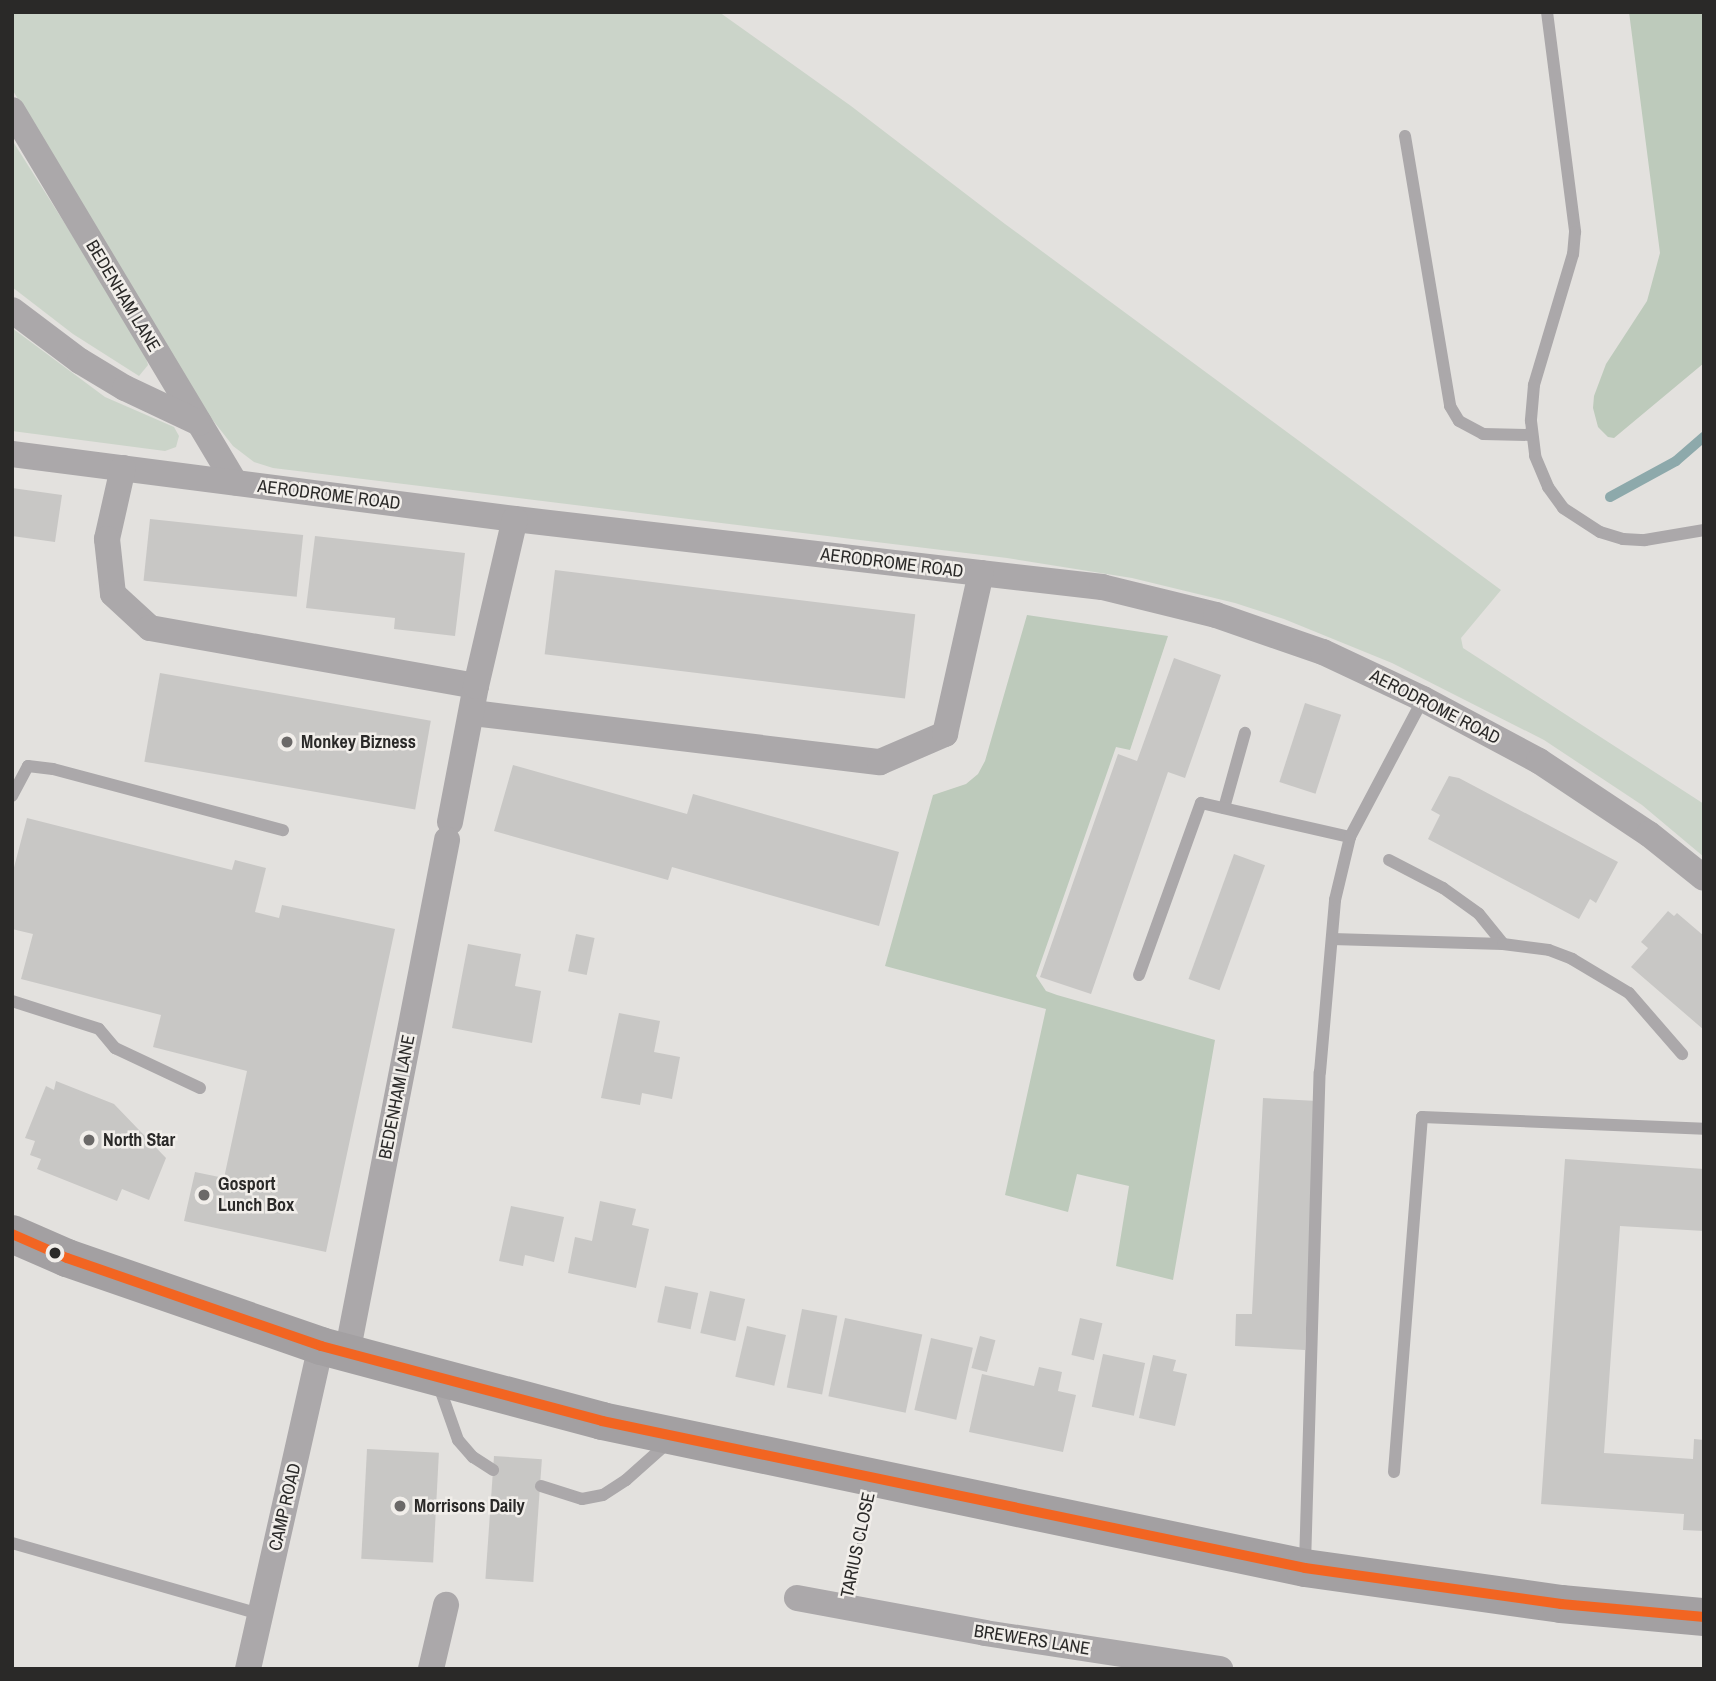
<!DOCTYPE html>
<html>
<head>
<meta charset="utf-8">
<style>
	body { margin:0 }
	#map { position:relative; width:1716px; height:1681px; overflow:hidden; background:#e3e1de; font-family:"Archivo Narrow",sans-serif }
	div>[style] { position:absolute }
	.green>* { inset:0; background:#cbd4c9 }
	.forest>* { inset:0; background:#bdcabb }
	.stream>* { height:10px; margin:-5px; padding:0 5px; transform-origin:5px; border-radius:5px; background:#8da9ab }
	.building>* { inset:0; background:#c8c7c5; transform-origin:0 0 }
	.path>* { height:4.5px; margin-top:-2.25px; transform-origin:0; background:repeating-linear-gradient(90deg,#a3a1a2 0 3.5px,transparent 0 7px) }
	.lane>* { height:12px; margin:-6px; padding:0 6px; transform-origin:6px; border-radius:6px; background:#aba8aa }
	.street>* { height:26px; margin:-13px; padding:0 13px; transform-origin:13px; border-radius:13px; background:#aba8aa }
	.primary>* { height:38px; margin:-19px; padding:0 19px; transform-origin:19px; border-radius:19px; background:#a3a0a2 }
	.bus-1>* { height:10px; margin:-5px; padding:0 5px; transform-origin:5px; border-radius:5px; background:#f26522 }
	.dots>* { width:19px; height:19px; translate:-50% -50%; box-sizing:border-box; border:4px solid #f1eeea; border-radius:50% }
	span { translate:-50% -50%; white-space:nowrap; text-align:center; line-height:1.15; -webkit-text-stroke:5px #f1eeea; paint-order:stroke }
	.street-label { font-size:18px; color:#2a2928 }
	.poi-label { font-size:18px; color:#2a2928; font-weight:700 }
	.left { translate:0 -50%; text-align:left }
	.frame { position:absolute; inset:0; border:14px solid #2a2928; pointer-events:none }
</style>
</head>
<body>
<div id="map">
	<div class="green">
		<div style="clip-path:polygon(12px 12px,719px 12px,851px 106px,1005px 224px,1501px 590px,1461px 638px,1463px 648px,1704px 804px,1704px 857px,1642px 805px,1544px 740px,1392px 663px,1284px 619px,1235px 603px,1132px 578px,1007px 558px,273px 468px,254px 462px,233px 446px,197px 400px,12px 89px)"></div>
		<div style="clip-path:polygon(12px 140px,143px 347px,148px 365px,139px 376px,73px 334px,12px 287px)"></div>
		<div style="clip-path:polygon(12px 328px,105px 397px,174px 427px,179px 436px,176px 447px,165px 451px,12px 431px)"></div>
	</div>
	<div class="forest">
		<div style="clip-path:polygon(1629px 12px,1704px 12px,1704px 363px,1614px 438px,1608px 437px,1598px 427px,1593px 408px,1594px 396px,1606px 364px,1647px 301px,1660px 253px)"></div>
		<div style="clip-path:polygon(1027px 615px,1168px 636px,1130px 750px,1116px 747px,1036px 976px,1046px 991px,1057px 995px,1215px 1040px,1173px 1280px,1116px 1266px,1129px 1186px,1077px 1174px,1068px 1212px,1005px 1195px,1046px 1009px,885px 966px,933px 795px,966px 784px,978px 774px,985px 761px)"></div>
	</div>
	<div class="stream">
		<div style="left:1610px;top:497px;width:75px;rotate:-28.6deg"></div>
		<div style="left:1676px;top:461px;width:37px;rotate:-41deg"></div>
	</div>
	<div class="building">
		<div style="clip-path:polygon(12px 488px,62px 495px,55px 542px,12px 536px)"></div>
		<div style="left:150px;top:519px;width:154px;height:62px;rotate:6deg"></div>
		<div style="clip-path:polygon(315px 536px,465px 553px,455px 636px,394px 629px,395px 618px,306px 608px)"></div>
		<div style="left:555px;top:570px;width:363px;height:85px;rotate:7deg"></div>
		<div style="clip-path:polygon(1174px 658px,1221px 675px,1185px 778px,1168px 772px,1091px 994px,1040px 977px,1118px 754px,1137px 761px)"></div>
		<div style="left:160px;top:673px;width:275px;height:90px;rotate:10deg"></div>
		<div style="left:1305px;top:703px;width:38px;height:83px;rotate:18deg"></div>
		<div style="clip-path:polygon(513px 765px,687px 814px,693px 794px,899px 852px,879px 926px,672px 867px,668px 880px,494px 831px)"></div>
		<div style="clip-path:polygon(1449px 776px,1459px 778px,1618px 862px,1596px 903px,1590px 899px,1579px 919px,1428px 839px,1440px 815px,1431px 810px)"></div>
		<div style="clip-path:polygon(27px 818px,232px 870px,235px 860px,266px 868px,255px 912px,279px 918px,282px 905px,395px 929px,326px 1252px,184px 1221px,195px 1172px,224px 1178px,247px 1071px,153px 1047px,161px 1015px,21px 979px,33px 934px,12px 929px,12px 875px)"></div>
		<div style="left:1234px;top:854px;width:33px;height:133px;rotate:20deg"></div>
		<div style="clip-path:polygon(1668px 911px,1674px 916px,1677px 913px,1704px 936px,1704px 1030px,1631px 967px,1648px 948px,1641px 942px)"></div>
		<div style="left:576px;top:934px;width:19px;height:38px;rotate:12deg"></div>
		<div style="clip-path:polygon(468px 944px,521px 954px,515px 986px,541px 991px,532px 1043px,452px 1028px)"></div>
		<div style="clip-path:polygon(619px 1013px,660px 1021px,654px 1052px,680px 1057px,672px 1099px,642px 1093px,640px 1105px,601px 1098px)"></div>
		<div style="clip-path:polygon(56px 1081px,114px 1104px,166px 1158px,149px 1200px,122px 1189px,117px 1201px,37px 1169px,41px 1159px,30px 1155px,35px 1141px,25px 1138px,46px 1086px,54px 1090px)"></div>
		<div style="clip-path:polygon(1263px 1098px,1317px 1101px,1305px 1350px,1235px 1346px,1236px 1314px,1252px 1314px)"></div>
		<div style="clip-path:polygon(1565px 1159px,1704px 1169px,1704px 1231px,1620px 1226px,1604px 1453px,1693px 1459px,1694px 1439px,1704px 1440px,1704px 1531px,1683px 1530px,1684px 1514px,1541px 1504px)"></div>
		<div style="clip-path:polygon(600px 1201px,636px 1209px,632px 1225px,649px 1229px,636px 1288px,568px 1273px,575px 1237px,592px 1241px)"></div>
		<div style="clip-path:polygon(511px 1206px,564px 1217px,554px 1262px,525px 1255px,523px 1266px,499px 1261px)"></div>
		<div style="left:665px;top:1286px;width:34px;height:37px;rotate:12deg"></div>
		<div style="left:710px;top:1291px;width:36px;height:43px;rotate:13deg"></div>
		<div style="left:802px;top:1309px;width:36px;height:80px;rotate:11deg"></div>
		<div style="left:845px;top:1318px;width:79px;height:80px;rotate:12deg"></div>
		<div style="left:1080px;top:1318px;width:23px;height:38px;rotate:13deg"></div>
		<div style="left:747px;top:1326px;width:40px;height:52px;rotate:13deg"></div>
		<div style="left:980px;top:1336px;width:16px;height:33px;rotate:15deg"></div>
		<div style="left:931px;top:1338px;width:43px;height:74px;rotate:13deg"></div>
		<div style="left:1103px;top:1354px;width:43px;height:54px;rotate:12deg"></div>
		<div style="clip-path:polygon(1153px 1355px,1176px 1360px,1173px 1371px,1187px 1374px,1175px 1426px,1139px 1418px)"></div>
		<div style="clip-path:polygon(1039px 1367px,1062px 1372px,1058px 1391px,1076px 1395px,1063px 1452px,969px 1432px,982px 1374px,1034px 1386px)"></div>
		<div style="left:367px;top:1449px;width:72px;height:110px;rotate:3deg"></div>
		<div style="left:494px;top:1456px;width:48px;height:123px;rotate:4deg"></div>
	</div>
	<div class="path">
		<div style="left:852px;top:1578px;width:68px;rotate:-78.2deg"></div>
	</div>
	<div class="lane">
		<div style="left:1547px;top:12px;width:222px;rotate:82.7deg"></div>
		<div style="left:1575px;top:232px;width:22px;rotate:95deg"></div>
		<div style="left:1573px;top:254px;width:137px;rotate:106.6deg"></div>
		<div style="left:1534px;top:385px;width:36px;rotate:95deg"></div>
		<div style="left:1531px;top:421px;width:35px;rotate:83deg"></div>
		<div style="left:1535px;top:456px;width:34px;rotate:67deg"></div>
		<div style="left:1548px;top:487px;width:26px;rotate:54deg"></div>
		<div style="left:1563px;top:508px;width:44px;rotate:33deg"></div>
		<div style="left:1600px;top:532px;width:24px;rotate:17deg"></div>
		<div style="left:1623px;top:539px;width:22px;rotate:3deg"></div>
		<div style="left:1645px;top:540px;width:60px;rotate:-9.6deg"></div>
		<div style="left:1405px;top:136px;width:274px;rotate:80.5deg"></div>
		<div style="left:1450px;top:406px;width:17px;rotate:59deg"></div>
		<div style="left:1459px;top:421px;width:27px;rotate:28deg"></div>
		<div style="left:1483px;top:434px;width:49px;rotate:1.2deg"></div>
		<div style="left:12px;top:796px;width:34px;rotate:-62deg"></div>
		<div style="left:28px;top:766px;width:25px;rotate:7deg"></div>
		<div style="left:53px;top:769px;width:238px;rotate:14.9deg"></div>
		<div style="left:1224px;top:808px;width:78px;rotate:-74.4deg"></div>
		<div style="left:1389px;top:860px;width:61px;rotate:27.4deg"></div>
		<div style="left:1443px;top:888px;width:44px;rotate:35.8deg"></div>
		<div style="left:1479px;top:914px;width:38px;rotate:51deg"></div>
		<div style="left:1332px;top:939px;width:171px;rotate:1.7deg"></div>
		<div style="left:1503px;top:944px;width:46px;rotate:7.4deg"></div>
		<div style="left:1549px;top:950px;width:25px;rotate:21deg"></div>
		<div style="left:1572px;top:959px;width:66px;rotate:30.8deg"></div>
		<div style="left:1629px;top:993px;width:81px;rotate:49deg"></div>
		<div style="left:1139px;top:975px;width:183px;rotate:-70.2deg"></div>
		<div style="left:1201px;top:803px;width:153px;rotate:12.9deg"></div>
		<div style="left:12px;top:1001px;width:91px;rotate:17.8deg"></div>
		<div style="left:99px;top:1029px;width:25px;rotate:50deg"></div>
		<div style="left:115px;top:1048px;width:94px;rotate:25.2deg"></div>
		<div style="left:439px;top:1386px;width:57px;rotate:70.6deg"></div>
		<div style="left:458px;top:1440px;width:23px;rotate:49deg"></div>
		<div style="left:473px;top:1457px;width:24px;rotate:33deg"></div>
		<div style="left:1394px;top:1472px;width:356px;rotate:-85.5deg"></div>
		<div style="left:1422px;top:1117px;width:282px;rotate:2.4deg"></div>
		<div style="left:541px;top:1486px;width:43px;rotate:17.6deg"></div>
		<div style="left:582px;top:1499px;width:21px;rotate:-11deg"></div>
		<div style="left:603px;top:1495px;width:27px;rotate:-33deg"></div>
		<div style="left:626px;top:1480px;width:59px;rotate:-41.6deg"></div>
		<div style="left:12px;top:1543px;width:258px;rotate:16deg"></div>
		<div style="left:1305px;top:1564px;width:492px;rotate:-88.3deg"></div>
		<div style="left:1320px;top:1072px;width:173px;rotate:-85deg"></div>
		<div style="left:1335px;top:900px;width:65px;rotate:-76.6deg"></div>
		<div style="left:1350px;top:837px;width:156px;rotate:-62.1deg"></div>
	</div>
	<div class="street">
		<div style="left:12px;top:110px;width:434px;rotate:59.1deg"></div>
		<div style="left:12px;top:310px;width:85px;rotate:36.9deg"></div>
		<div style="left:80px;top:361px;width:52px;rotate:31deg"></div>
		<div style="left:125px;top:388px;width:82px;rotate:25.3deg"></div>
		<div style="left:12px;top:454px;width:507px;rotate:7.36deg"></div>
		<div style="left:515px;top:519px;width:591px;rotate:6.61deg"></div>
		<div style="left:1102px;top:587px;width:117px;rotate:13.8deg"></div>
		<div style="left:1216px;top:615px;width:113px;rotate:19.1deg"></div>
		<div style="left:1323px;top:652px;width:110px;rotate:25.2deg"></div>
		<div style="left:1423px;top:699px;width:132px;rotate:28.1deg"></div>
		<div style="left:1539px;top:761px;width:132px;rotate:33.6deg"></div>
		<div style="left:1649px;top:834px;width:70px;rotate:38.7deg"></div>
		<div style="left:123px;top:468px;width:73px;rotate:102.7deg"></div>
		<div style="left:107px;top:539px;width:55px;rotate:83.8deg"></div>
		<div style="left:113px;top:594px;width:50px;rotate:42.6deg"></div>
		<div style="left:150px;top:628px;width:331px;rotate:10.1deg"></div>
		<div style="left:473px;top:713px;width:410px;rotate:6.9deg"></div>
		<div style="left:880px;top:762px;width:71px;rotate:-23.3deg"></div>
		<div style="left:945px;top:734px;width:165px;rotate:-77.4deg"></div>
		<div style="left:450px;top:822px;width:138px;rotate:-79.2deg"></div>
		<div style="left:476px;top:686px;width:171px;rotate:-76.9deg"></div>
		<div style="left:347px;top:1354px;width:524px;rotate:-78.99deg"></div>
		<div style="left:797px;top:1598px;width:191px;rotate:10.5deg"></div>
		<div style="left:985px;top:1633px;width:238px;rotate:8.7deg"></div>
		<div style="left:248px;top:1669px;width:331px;rotate:-77.3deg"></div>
		<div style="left:431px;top:1669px;width:66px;rotate:-76.8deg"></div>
	</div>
	<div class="primary">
		<div style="left:12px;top:1234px;width:60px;rotate:23.6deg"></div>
		<div style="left:67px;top:1258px;width:269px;rotate:19.1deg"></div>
		<div style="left:321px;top:1346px;width:291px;rotate:14.9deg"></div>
		<div style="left:602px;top:1421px;width:718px;rotate:11.81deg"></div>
		<div style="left:1305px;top:1568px;width:259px;rotate:8deg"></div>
		<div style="left:1561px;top:1604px;width:144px;rotate:5.2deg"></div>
	</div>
	<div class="bus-1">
		<div style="left:12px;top:1234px;width:60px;rotate:23.6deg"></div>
		<div style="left:67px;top:1258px;width:269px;rotate:19.1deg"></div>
		<div style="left:321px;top:1346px;width:291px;rotate:14.9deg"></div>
		<div style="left:602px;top:1421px;width:718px;rotate:11.81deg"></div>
		<div style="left:1305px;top:1568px;width:259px;rotate:8deg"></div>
		<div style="left:1561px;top:1604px;width:144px;rotate:5.2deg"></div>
	</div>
	<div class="dots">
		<div style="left:287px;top:742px;background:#6b6968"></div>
		<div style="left:89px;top:1140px;background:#6b6968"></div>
		<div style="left:204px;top:1195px;background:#6b6968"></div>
		<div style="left:55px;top:1253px;background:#2a2928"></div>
		<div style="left:400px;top:1506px;background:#6b6968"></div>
	</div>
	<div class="street-label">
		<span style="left:123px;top:296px;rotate:59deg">BEDENHAM LANE</span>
		<span style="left:329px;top:495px;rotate:7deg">AERODROME ROAD</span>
		<span style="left:892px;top:563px;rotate:7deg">AERODROME ROAD</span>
		<span style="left:1435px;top:707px;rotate:27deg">AERODROME ROAD</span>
		<span style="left:397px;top:1097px;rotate:-79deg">BEDENHAM LANE</span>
		<span style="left:285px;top:1507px;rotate:-77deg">CAMP ROAD</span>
		<span style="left:858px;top:1545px;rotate:-78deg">TARIUS CLOSE</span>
		<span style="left:1032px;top:1640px;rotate:9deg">BREWERS LANE</span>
	</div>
	<div class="poi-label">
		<span class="left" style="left:301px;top:742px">Monkey Bizness</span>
		<span class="left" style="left:103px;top:1140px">North Star</span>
		<span class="left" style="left:218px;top:1195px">Gosport<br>Lunch Box</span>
		<span class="left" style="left:414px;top:1506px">Morrisons Daily</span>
	</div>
	<div class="frame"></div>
</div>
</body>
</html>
